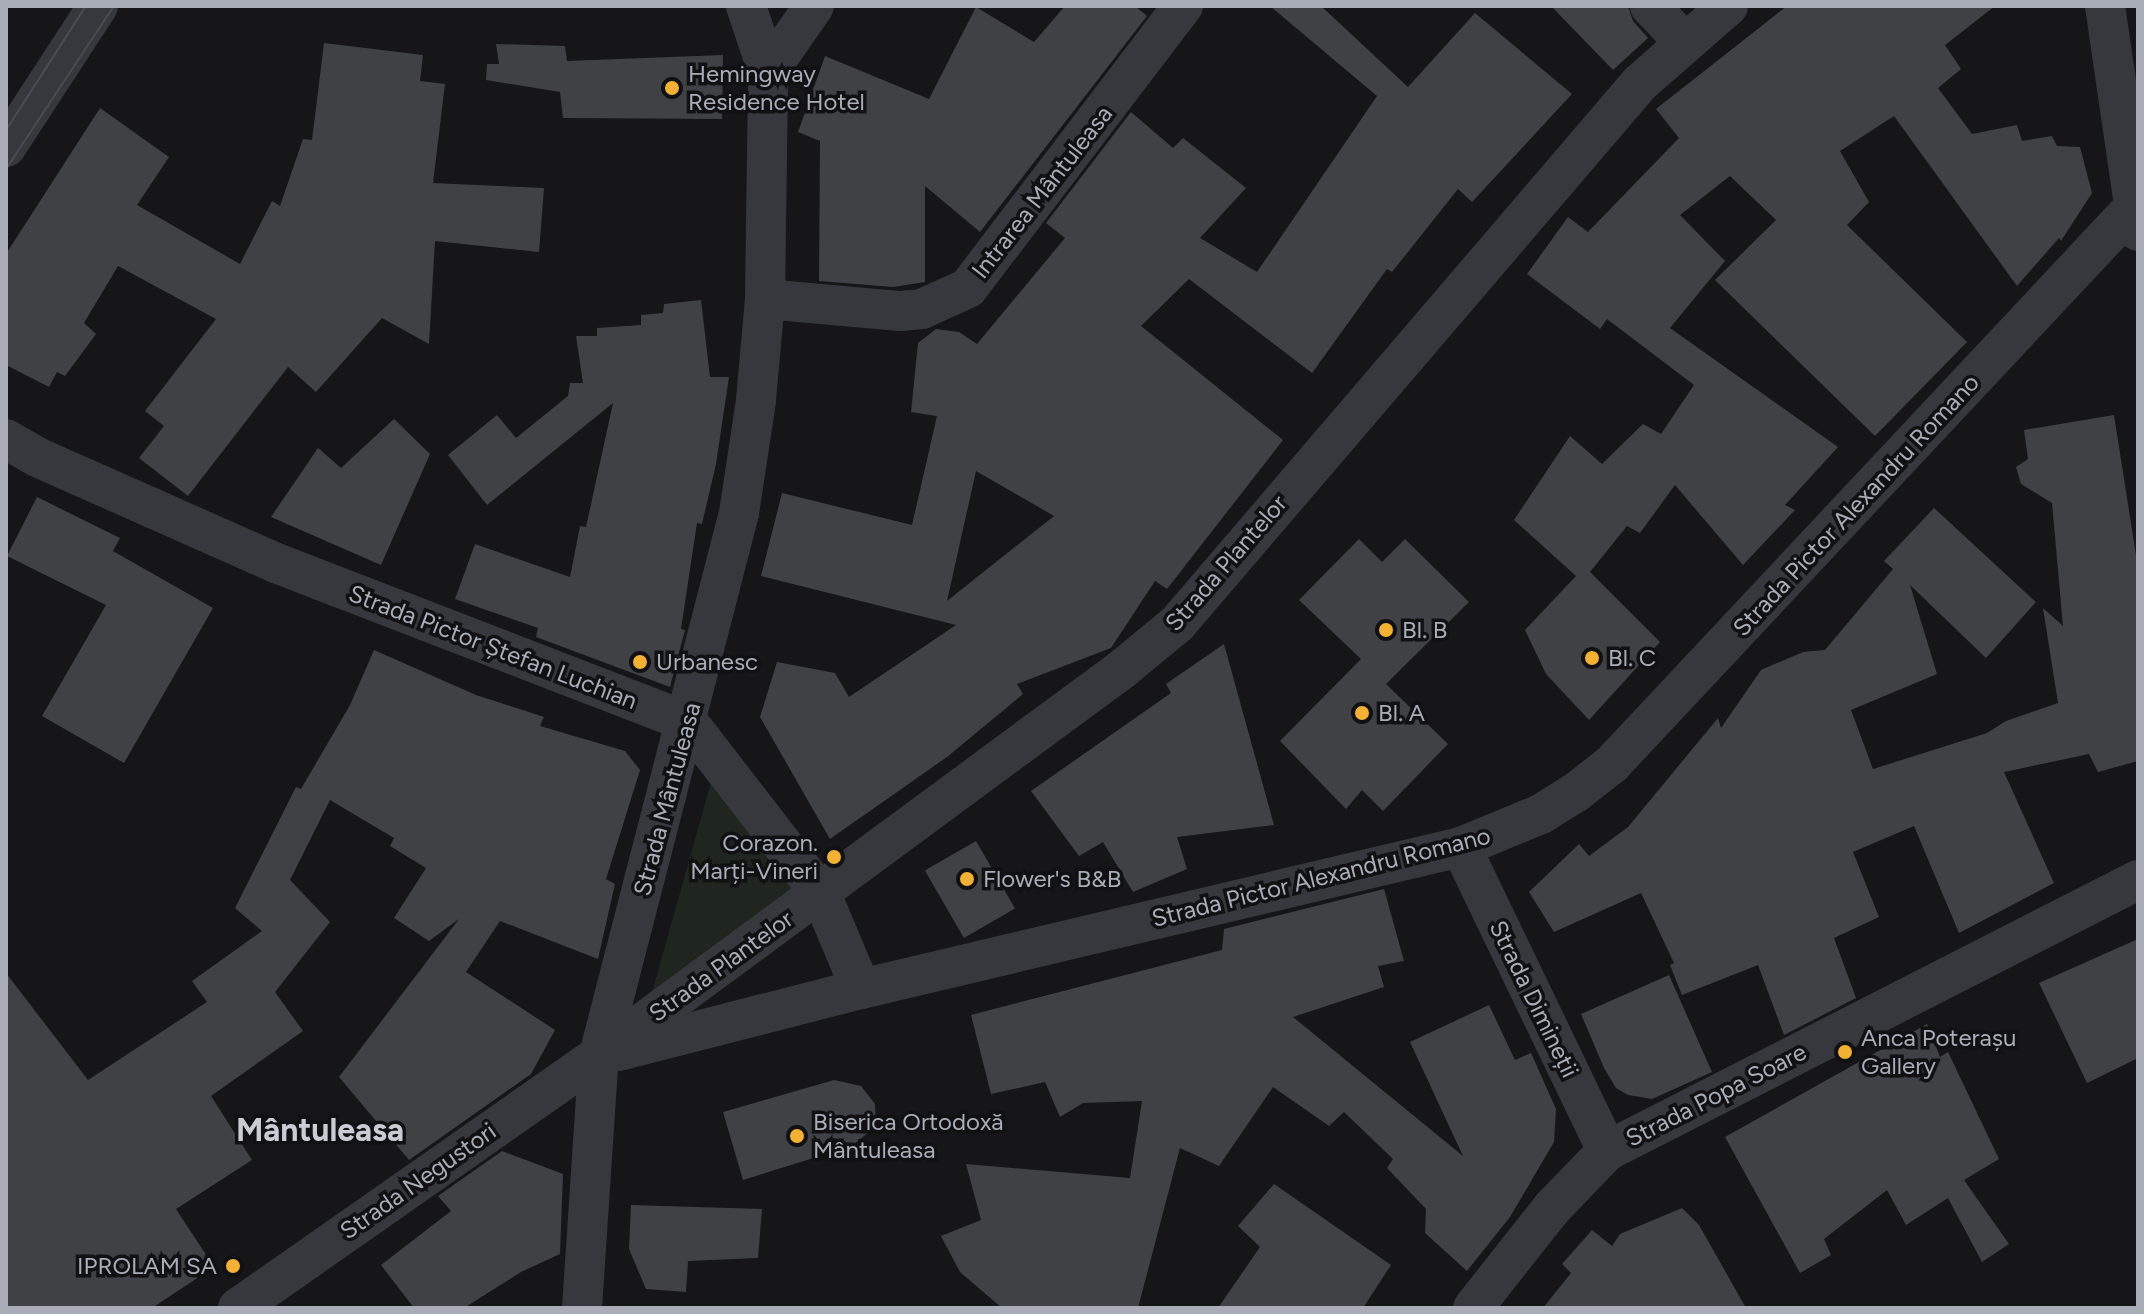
<!DOCTYPE html>
<html>
<head>
<meta charset="utf-8">
<style>
	body { margin:0 }
	#map { position:relative; width:2144px; height:1314px; overflow:hidden; background:#161618; font-family:Figtree,sans-serif }
	div>[style] { position:absolute }
	.green>* { inset:0; background:#1e261f }
	.building>* { inset:0; background:#404145; transform-origin:0 0 }
	.minor>* { height:40px; margin:-20px; padding:0 20px; transform-origin:20px; border-radius:20px; background:#37383d }
	.tram>* { height:2px; margin:-1px; padding:0 1px; transform-origin:1px; border-radius:1px; background:#4a4c52 }
	.dots>* { width:22px; height:22px; translate:-50% -50%; box-sizing:border-box; border:4px solid #111113; border-radius:50% }
	span { translate:-50% -50%; white-space:nowrap; text-align:center; line-height:1.15; -webkit-text-stroke:7px #111113; paint-order:stroke }
	.poi-label { font-size:24px; color:#a8adb8 }
	.left { translate:0 -50%; text-align:left }
	.right { translate:-100% -50%; text-align:right }
	.street-label { font-size:24px; color:#a8adb8 }
	.district-label { font-size:32px; color:#c9ccd4; font-weight:700 }
	.frame { position:absolute; inset:0; border:8px solid #a8adb8; pointer-events:none }
</style>
</head>
<body>
<div id="map">
	<div class="green">
		<div style="clip-path:polygon(713px 775px,794px 888px,651px 996px)"></div>
	</div>
	<div class="building">
		<div style="clip-path:polygon(1065px 6px,1135px 6px,1147px 16px,980px 232px,925px 186px,925px 282px,893px 287px,819px 281px,820px 141px,798px 132px,825px 56px,929px 99px,976px 7px,1034px 42px)"></div>
		<div style="clip-path:polygon(evenodd,1270px 6px,1321px 6px,1408px 87px,1475px 13px,1572px 94px,1472px 202px,1458px 189px,1392px 272px,1387px 269px,1312px 373px,1189px 279px,1141px 326px,1283px 440px,1167px 589px,1155px 581px,1111px 648px,1017px 684px,1023px 694px,947px 757px,830px 839px,760px 717px,777px 662px,835px 673px,849px 697px,956px 625px,761px 576px,782px 493px,912px 525px,937px 416px,911px 412px,918px 343px,936px 329px,959px 332px,977px 344px,1065px 238px,1046px 223px,1131px 112px,1173px 148px,1183px 138px,1246px 188px,1200px 238px,1257px 272px,1377px 96px,1270px 6px,976px 471px,1054px 516px,947px 601px,976px 471px)"></div>
		<div style="clip-path:polygon(1551px 6px,1628px 6px,1633px 21px,1648px 38px,1613px 70px)"></div>
		<div style="clip-path:polygon(1787px 6px,1995px 6px,1945px 45px,1961px 69px,1938px 88px,1972px 134px,2017px 125px,2022px 141px,2052px 136px,2057px 146px,2080px 147px,2092px 193px,2061px 241px,2059px 238px,2017px 286px,1894px 116px,1840px 151px,1869px 202px,1847px 225px,1967px 342px,1875px 436px,1715px 280px,1776px 220px,1730px 176px,1680px 215px,1725px 261px,1670px 328px,1838px 447px,1785px 505px,1795px 510px,1743px 565px,1675px 485px,1640px 533px,1627px 526px,1590px 572px,1660px 642px,1589px 720px,1546px 674px,1525px 630px,1576px 576px,1514px 520px,1570px 436px,1602px 464px,1643px 424px,1661px 434px,1694px 385px,1607px 319px,1600px 329px,1527px 274px,1568px 217px,1588px 232px,1679px 138px,1656px 109px)"></div>
		<div style="clip-path:polygon(324px 43px,423px 55px,420px 81px,445px 84px,433px 183px,544px 188px,539px 252px,435px 241px,429px 344px,382px 318px,316px 392px,288px 367px,188px 496px,139px 458px,164px 426px,145px 411px,216px 319px,118px 266px,84px 323px,96px 334px,65px 376px,57px 372px,49px 387px,6px 365px,6px 254px,100px 108px,169px 157px,137px 205px,240px 264px,272px 201px,280px 206px,303px 139px,312px 140px)"></div>
		<div style="clip-path:polygon(496px 44px,565px 46px,567px 61px,723px 55px,722px 119px,563px 118px,560px 92px,486px 80px,487px 64px,499px 64px)"></div>
		<div style="clip-path:polygon(701px 300px,710px 377px,729px 377px,716px 464px,702px 524px,697px 523px,681px 629px,685px 630px,670px 687px,536px 637px,538px 628px,455px 599px,475px 544px,570px 577px,580px 526px,586px 527px,613px 403px,487px 505px,448px 455px,497px 415px,516px 438px,568px 396px,570px 383px,583px 383px,576px 336px,597px 336px,597px 328px,641px 325px,641px 315px,663px 313px,664px 304px)"></div>
		<div style="clip-path:polygon(2114px 415px,2138px 568px,2138px 761px,2098px 772px,2089px 754px,2004px 772px,2054px 883px,1959px 933px,1914px 826px,1853px 852px,1879px 917px,1834px 938px,1856px 998px,1784px 1035px,1758px 965px,1682px 995px,1670px 965px,1674px 963px,1641px 893px,1554px 932px,1529px 892px,1579px 844px,1589px 856px,1628px 827px,1718px 718px,1721px 728px,1761px 670px,1803px 652px,1825px 650px,1893px 569px,1884px 561px,1934px 508px,2036px 602px,1986px 658px,1910px 585px,1937px 674px,1851px 710px,1873px 769px,1987px 733px,2006px 721px,2058px 703px,2043px 608px,2063px 626px,2052px 503px,2021px 484px,2016px 467px,2028px 459px,2024px 430px)"></div>
		<div style="clip-path:polygon(394px 419px,430px 454px,381px 565px,271px 517px,318px 448px,341px 468px)"></div>
		<div style="clip-path:polygon(37px 497px,120px 538px,113px 551px,213px 608px,124px 763px,42px 716px,106px 605px,7px 556px)"></div>
		<div style="clip-path:polygon(1359px 539px,1382px 562px,1405px 539px,1469px 602px,1386px 684px,1448px 744px,1383px 811px,1362px 790px,1346px 809px,1280px 741px,1361px 659px,1299px 600px)"></div>
		<div style="clip-path:polygon(1224px 644px,1274px 825px,1177px 837px,1187px 869px,1133px 892px,1103px 842px,1079px 856px,1031px 791px,1171px 693px,1166px 684px)"></div>
		<div style="clip-path:polygon(374px 650px,476px 695px,544px 717px,540px 726px,625px 751px,640px 770px,606px 879px,615px 884px,598px 959px,500px 921px,466px 972px,555px 1030px,531px 1074px,409px 1160px,339px 1077px,459px 919px,429px 941px,394px 918px,426px 868px,390px 846px,394px 838px,330px 800px,290px 880px,330px 922px,275px 992px,303px 1031px,211px 1096px,252px 1160px,176px 1209px,214px 1267px,152px 1308px,6px 1308px,6px 973px,88px 1080px,207px 1002px,192px 981px,262px 931px,235px 908px,296px 787px,301px 789px,350px 705px)"></div>
		<div style="left:976px;top:841px;width:78px;height:59px;rotate:60deg"></div>
		<div style="clip-path:polygon(1384px 889px,1404px 961px,1378px 966px,1384px 987px,1293px 1017px,1463px 1156px,1410px 1042px,1489px 1005px,1515px 1060px,1531px 1053px,1556px 1109px,1554px 1142px,1510px 1217px,1467px 1271px,1425px 1233px,1426px 1209px,1387px 1168px,1393px 1159px,1344px 1112px,1329px 1126px,1273px 1087px,1219px 1166px,1180px 1148px,1138px 1308px,1002px 1308px,960px 1272px,941px 1236px,981px 1220px,966px 1164px,1130px 1178px,1142px 1101px,1083px 1103px,1060px 1117px,1045px 1082px,991px 1094px,971px 1015px,1222px 950px,1224px 929px)"></div>
		<div style="clip-path:polygon(2138px 939px,2138px 1058px,2087px 1083px,2039px 983px)"></div>
		<div style="clip-path:polygon(1669px 975px,1712px 1072px,1652px 1099px,1628px 1095px,1616px 1088px,1604px 1068px,1581px 1014px)"></div>
		<div style="clip-path:polygon(1927px 1024px,1940px 1057px,1948px 1052px,1999px 1159px,1964px 1180px,2009px 1244px,1982px 1262px,1948px 1198px,1906px 1225px,1887px 1190px,1824px 1239px,1831px 1255px,1800px 1273px,1725px 1137px)"></div>
		<div style="clip-path:polygon(834px 1080px,861px 1086px,875px 1104px,876px 1126px,852px 1146px,743px 1180px,723px 1112px)"></div>
		<div style="clip-path:polygon(502px 1151px,563px 1174px,560px 1254px,521px 1272px,464px 1308px,414px 1308px,381px 1265px,451px 1211px,438px 1196px)"></div>
		<div style="clip-path:polygon(1274px 1184px,1391px 1265px,1363px 1308px,1218px 1308px,1260px 1247px,1238px 1226px)"></div>
		<div style="clip-path:polygon(631px 1205px,762px 1209px,758px 1258px,688px 1261px,686px 1292px,646px 1289px,629px 1249px)"></div>
		<div style="clip-path:polygon(1682px 1208px,1699px 1225px,1746px 1308px,1543px 1308px,1571px 1273px,1562px 1264px,1592px 1230px,1612px 1246px,1620px 1234px)"></div>
	</div>
	<div class="minor">
		<div style="left:1650px;top:6px;width:50px;rotate:46.6deg"></div>
		<div style="left:2105px;top:6px;width:227px;rotate:81.7deg"></div>
		<div style="left:768px;top:72px;width:80px;rotate:-55.1deg"></div>
		<div style="left:6px;top:147px;width:168px;rotate:-56.9deg"></div>
		<div style="left:765px;top:299px;width:136px;rotate:5.1deg"></div>
		<div style="left:900px;top:311px;width:22px;rotate:-5deg"></div>
		<div style="left:922px;top:309px;width:51px;rotate:-24.5deg"></div>
		<div style="left:968px;top:288px;width:355px;rotate:-52.7deg"></div>
		<div style="left:6px;top:439px;width:36px;rotate:30deg"></div>
		<div style="left:37px;top:457px;width:261px;rotate:23.9deg"></div>
		<div style="left:276px;top:563px;width:442px;rotate:21.1deg"></div>
		<div style="left:688px;top:722px;width:217px;rotate:52.3deg"></div>
		<div style="left:821px;top:894px;width:103px;rotate:67.2deg"></div>
		<div style="left:1461px;top:847px;width:337px;rotate:64.3deg"></div>
		<div style="left:619px;top:1051px;width:250px;rotate:-14.4deg"></div>
		<div style="left:861px;top:989px;width:617px;rotate:-13.32deg"></div>
		<div style="left:1461px;top:847px;width:87px;rotate:-22.4deg"></div>
		<div style="left:1541px;top:814px;width:40px;rotate:-32deg"></div>
		<div style="left:1575px;top:793px;width:47px;rotate:-38.1deg"></div>
		<div style="left:1612px;top:764px;width:763px;rotate:-46.86deg"></div>
		<div style="left:238px;top:1308px;width:441px;rotate:-35deg"></div>
		<div style="left:599px;top:1055px;width:649px;rotate:-36.41deg"></div>
		<div style="left:1121px;top:670px;width:72px;rotate:-39.4deg"></div>
		<div style="left:1177px;top:624px;width:712px;rotate:-49.44deg"></div>
		<div style="left:1640px;top:83px;width:117px;rotate:-41.2deg"></div>
		<div style="left:582px;top:1308px;width:254px;rotate:-86.2deg"></div>
		<div style="left:599px;top:1055px;width:560px;rotate:-75.52deg"></div>
		<div style="left:739px;top:513px;width:114px;rotate:-81.4deg"></div>
		<div style="left:756px;top:400px;width:101px;rotate:-84.9deg"></div>
		<div style="left:765px;top:299px;width:227px;rotate:-89.2deg"></div>
		<div style="left:768px;top:72px;width:70px;rotate:-108.4deg"></div>
		<div style="left:1473px;top:1308px;width:127px;rotate:-51.7deg"></div>
		<div style="left:1552px;top:1208px;width:79px;rotate:-46deg"></div>
		<div style="left:1607px;top:1151px;width:596px;rotate:-27.04deg"></div>
	</div>
	<div class="tram">
		<div style="left:6px;top:130px;width:148px;rotate:-57.2deg"></div>
		<div style="left:6px;top:169px;width:196px;rotate:-56.5deg"></div>
	</div>
	<div class="dots">
		<div style="left:672px;top:88px;background:#f2b134"></div>
		<div style="left:1386px;top:630px;background:#f2b134"></div>
		<div style="left:1592px;top:658px;background:#f2b134"></div>
		<div style="left:640px;top:662px;background:#f2b134"></div>
		<div style="left:1362px;top:713px;background:#f2b134"></div>
		<div style="left:834px;top:857px;background:#f2b134"></div>
		<div style="left:967px;top:879px;background:#f2b134"></div>
		<div style="left:1845px;top:1052px;background:#f2b134"></div>
		<div style="left:797px;top:1136px;background:#f2b134"></div>
		<div style="left:233px;top:1266px;background:#f2b134"></div>
	</div>
	<div class="poi-label">
		<span class="left" style="left:688px;top:88px">Hemingway<br>Residence Hotel</span>
		<span class="left" style="left:1402px;top:630px">Bl. B</span>
		<span class="left" style="left:1608px;top:658px">Bl. C</span>
		<span class="left" style="left:656px;top:662px">Urbanesc</span>
		<span class="left" style="left:1378px;top:713px">Bl. A</span>
		<span class="right" style="left:818px;top:857px">Corazon.<br>Marți-Vineri</span>
		<span class="left" style="left:983px;top:879px">Flower's B&amp;B</span>
		<span class="left" style="left:1861px;top:1052px">Anca Poterașu<br>Gallery</span>
		<span class="left" style="left:813px;top:1136px">Biserica Ortodoxă<br>Mântuleasa</span>
		<span class="right" style="left:217px;top:1266px">IPROLAM SA</span>
	</div>
	<div class="street-label">
		<span style="left:1042px;top:192px;rotate:-52deg">Intrarea Mântuleasa</span>
		<span style="left:1856px;top:505px;rotate:-47deg">Strada Pictor Alexandru Romano</span>
		<span style="left:1226px;top:563px;rotate:-49deg">Strada Plantelor</span>
		<span style="left:493px;top:647px;rotate:21deg">Strada Pictor Ștefan Luchian</span>
		<span style="left:667px;top:799px;rotate:-75deg">Strada Mântuleasa</span>
		<span style="left:1321px;top:877px;rotate:-14deg">Strada Pictor Alexandru Romano</span>
		<span style="left:721px;top:966px;rotate:-36deg">Strada Plantelor</span>
		<span style="left:1534px;top:999px;rotate:64deg">Strada Dimineții</span>
		<span style="left:1716px;top:1095px;rotate:-27deg">Strada Popa Soare</span>
		<span style="left:418px;top:1181px;rotate:-35deg">Strada Negustori</span>
	</div>
	<div class="district-label">
		<span style="left:320px;top:1130px">Mântuleasa</span>
	</div>
	<div class="frame"></div>
</div>
</body>
</html>
